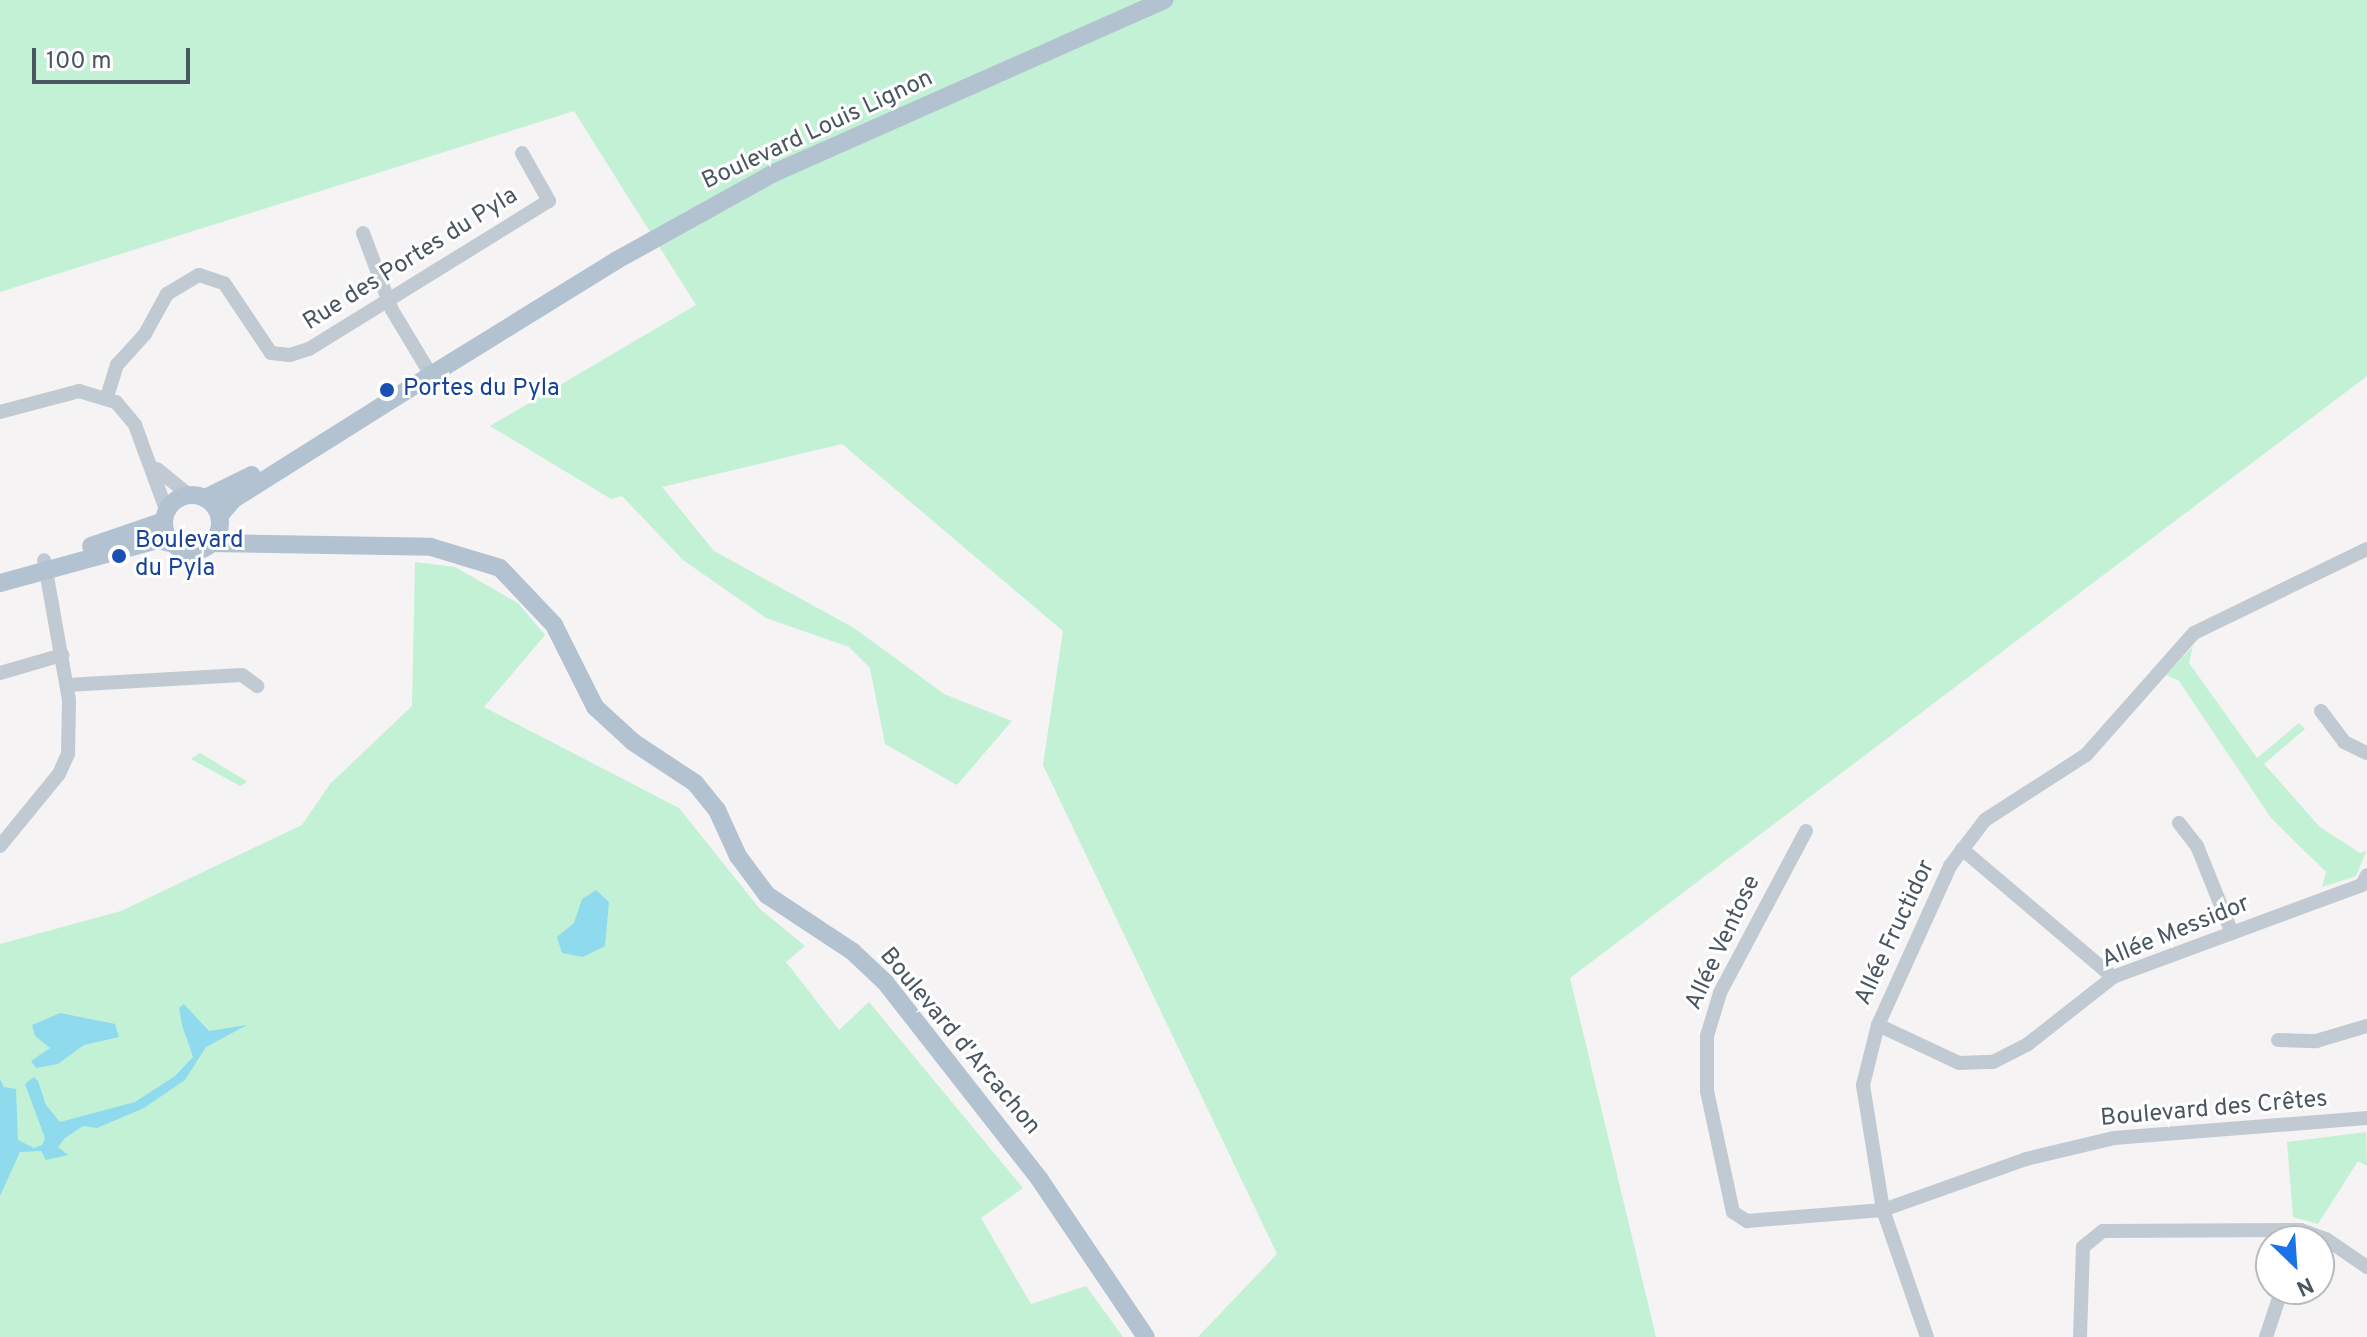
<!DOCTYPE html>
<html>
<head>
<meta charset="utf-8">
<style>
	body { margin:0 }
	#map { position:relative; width:2367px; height:1337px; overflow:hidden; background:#f5f3f3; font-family:Overpass,sans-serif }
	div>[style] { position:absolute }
	.green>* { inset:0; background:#c3f1d5 }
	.water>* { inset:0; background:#90daee }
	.minor>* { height:14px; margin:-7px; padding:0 7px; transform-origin:7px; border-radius:7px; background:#c1cad2 }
	.major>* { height:18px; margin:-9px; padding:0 9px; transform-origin:9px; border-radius:9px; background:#b3c2d1 }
	.major>.ring { margin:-9px; padding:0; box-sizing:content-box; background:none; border:18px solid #b3c2d1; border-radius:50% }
	.dots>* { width:22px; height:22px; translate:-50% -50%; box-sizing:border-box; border:4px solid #fff; border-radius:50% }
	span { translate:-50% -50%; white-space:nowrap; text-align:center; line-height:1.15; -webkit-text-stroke:6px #fff; paint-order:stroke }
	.street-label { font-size:24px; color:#4a5661 }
	.transit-label { font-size:24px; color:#164399 }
	.left { translate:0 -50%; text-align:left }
	.north { position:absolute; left:2255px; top:1225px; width:80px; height:80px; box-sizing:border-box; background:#fff; border:2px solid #b7bbc0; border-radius:50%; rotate:155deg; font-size:22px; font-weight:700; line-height:32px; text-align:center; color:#4a5661 }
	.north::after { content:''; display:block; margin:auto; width:28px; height:36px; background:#1a73e8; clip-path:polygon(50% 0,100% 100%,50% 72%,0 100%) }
	.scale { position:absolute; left:32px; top:48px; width:158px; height:36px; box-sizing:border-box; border:4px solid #4a5661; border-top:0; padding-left:10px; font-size:24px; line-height:28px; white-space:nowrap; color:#4a5661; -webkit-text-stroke:6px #fff; paint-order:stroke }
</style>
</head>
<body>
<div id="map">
	<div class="green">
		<div style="clip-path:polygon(0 0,2367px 0,2367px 376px,1570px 978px,1656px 1337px,1198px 1337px,1277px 1254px,1043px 765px,1063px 631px,842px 444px,662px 487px,714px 551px,854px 628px,944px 694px,1012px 721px,957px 785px,885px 744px,870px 668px,849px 647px,766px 618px,683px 560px,622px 496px,611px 499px,490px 426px,696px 305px,574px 111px,0 292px)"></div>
		<div style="clip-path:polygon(415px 562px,455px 567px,518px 603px,545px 635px,484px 707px,679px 808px,759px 908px,805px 946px,786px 962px,839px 1030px,869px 1002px,1023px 1188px,981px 1218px,1031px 1304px,1086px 1286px,1123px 1337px,0 1337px,0 944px,121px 911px,302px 825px,330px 784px,412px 706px)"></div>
		<div style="clip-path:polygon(2193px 646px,2189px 663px,2257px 758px,2299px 723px,2305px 729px,2264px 764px,2320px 827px,2360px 853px,2367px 850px,2356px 876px,2322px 887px,2326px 872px,2271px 818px,2179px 681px,2166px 675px)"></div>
		<div style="clip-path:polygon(200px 753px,245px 780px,247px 782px,240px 786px,191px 759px)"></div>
		<div style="clip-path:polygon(2366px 1132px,2367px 1166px,2358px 1161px,2318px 1224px,2293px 1217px,2287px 1142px)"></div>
	</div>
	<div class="water">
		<div style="clip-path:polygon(596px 890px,609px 902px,605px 946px,583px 957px,562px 953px,557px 937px,574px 923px,582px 899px)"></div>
		<div style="clip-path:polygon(184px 1004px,209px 1031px,247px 1025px,206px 1047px,185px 1080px,144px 1108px,97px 1128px,83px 1126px,65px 1138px,58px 1147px,68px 1155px,46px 1160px,41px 1151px,20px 1152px,0 1196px,0 1079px,4px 1087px,16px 1089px,18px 1140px,34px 1148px,42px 1145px,45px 1138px,25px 1084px,34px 1077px,38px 1081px,46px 1105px,60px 1122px,135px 1102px,175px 1076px,193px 1057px,182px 1025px,179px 1008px)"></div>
		<div style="clip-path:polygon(60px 1013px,115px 1024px,119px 1037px,84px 1045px,58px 1064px,36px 1068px,31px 1061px,50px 1048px,35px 1036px,32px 1025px)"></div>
	</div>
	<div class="minor">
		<div style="left:363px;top:233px;width:82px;rotate:69.4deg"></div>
		<div style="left:392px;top:310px;width:76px;rotate:59deg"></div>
		<div style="left:107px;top:397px;width:34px;rotate:-73deg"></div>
		<div style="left:117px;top:365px;width:42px;rotate:-47.9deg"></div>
		<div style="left:145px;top:334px;width:46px;rotate:-61.2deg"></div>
		<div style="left:167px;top:294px;width:37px;rotate:-31deg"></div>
		<div style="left:199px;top:275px;width:26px;rotate:18deg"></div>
		<div style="left:224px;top:283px;width:84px;rotate:56.1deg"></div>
		<div style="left:271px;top:353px;width:19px;rotate:6deg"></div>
		<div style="left:290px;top:355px;width:20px;rotate:-18deg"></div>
		<div style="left:309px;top:349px;width:282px;rotate:-31.7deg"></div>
		<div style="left:549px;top:201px;width:55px;rotate:-119.4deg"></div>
		<div style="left:0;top:412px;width:82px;rotate:-14.9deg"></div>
		<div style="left:79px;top:391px;width:39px;rotate:17deg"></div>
		<div style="left:116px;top:402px;width:30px;rotate:50deg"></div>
		<div style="left:135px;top:425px;width:93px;rotate:69.8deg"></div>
		<div style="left:157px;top:469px;width:41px;rotate:39.1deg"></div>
		<div style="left:0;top:673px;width:65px;rotate:-16.2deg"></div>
		<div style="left:67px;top:685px;width:175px;rotate:-3.3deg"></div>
		<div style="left:242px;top:675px;width:19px;rotate:36deg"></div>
		<div style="left:2321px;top:711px;width:39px;rotate:53deg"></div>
		<div style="left:2344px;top:742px;width:25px;rotate:26deg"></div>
		<div style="left:2179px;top:823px;width:29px;rotate:52deg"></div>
		<div style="left:2197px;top:846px;width:94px;rotate:68.1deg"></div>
		<div style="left:1806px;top:831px;width:183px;rotate:118deg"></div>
		<div style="left:1720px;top:993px;width:45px;rotate:106.8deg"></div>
		<div style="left:1707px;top:1036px;width:55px;rotate:90deg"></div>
		<div style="left:1707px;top:1091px;width:124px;rotate:77.9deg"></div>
		<div style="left:1733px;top:1212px;width:17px;rotate:33deg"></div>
		<div style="left:1747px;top:1221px;width:136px;rotate:-4.6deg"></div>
		<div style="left:1883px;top:1210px;width:152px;rotate:-19.6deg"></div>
		<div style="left:2026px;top:1159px;width:90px;rotate:-13.4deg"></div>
		<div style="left:2114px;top:1138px;width:254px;rotate:-4.5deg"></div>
		<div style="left:0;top:846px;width:93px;rotate:-50.7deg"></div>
		<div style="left:59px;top:774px;width:22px;rotate:-66deg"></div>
		<div style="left:68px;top:754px;width:54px;rotate:-88.9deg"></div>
		<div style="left:69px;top:700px;width:142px;rotate:-100.1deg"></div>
		<div style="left:1962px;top:849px;width:198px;rotate:40.3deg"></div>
		<div style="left:1878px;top:1025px;width:89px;rotate:25.1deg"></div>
		<div style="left:1959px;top:1063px;width:34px;rotate:-2deg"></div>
		<div style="left:1993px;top:1062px;width:39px;rotate:-27deg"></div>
		<div style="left:2028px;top:1044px;width:108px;rotate:-38.2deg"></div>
		<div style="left:2113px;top:977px;width:265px;rotate:-20.3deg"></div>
		<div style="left:2362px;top:885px;width:11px;rotate:-63deg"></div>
		<div style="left:2278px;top:1040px;width:38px;rotate:2deg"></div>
		<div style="left:2316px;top:1041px;width:53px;rotate:-16.4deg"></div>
		<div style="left:1927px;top:1337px;width:134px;rotate:-109.1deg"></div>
		<div style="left:1883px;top:1210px;width:127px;rotate:-99.1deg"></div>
		<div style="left:1863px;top:1085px;width:62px;rotate:-76deg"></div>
		<div style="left:1878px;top:1025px;width:175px;rotate:-65.6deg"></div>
		<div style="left:1950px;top:866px;width:58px;rotate:-52.7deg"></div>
		<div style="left:1985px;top:820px;width:120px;rotate:-32.8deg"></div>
		<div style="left:2086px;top:755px;width:163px;rotate:-48.5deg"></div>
		<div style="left:2194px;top:633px;width:192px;rotate:-25.9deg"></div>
		<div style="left:2080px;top:1337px;width:90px;rotate:-88.1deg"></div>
		<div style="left:2083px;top:1247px;width:26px;rotate:-39deg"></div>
		<div style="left:2103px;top:1231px;width:198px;rotate:-0.3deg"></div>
		<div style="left:2301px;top:1230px;width:27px;rotate:20deg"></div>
		<div style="left:2326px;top:1239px;width:50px;rotate:34.3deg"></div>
		<div style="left:2266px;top:1337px;width:51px;rotate:-71.6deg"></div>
	</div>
	<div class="major">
		<div class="ring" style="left:164px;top:495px;width:38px;height:38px"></div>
		<div style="left:205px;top:498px;width:52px;rotate:-26.1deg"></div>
		<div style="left:219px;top:516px;width:23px;rotate:-49deg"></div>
		<div style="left:234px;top:499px;width:233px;rotate:-32.2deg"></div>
		<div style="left:431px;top:375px;width:219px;rotate:-31.7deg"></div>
		<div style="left:617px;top:260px;width:179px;rotate:-29deg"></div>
		<div style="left:774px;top:173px;width:427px;rotate:-23.9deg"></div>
		<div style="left:211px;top:543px;width:220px;rotate:1deg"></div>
		<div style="left:431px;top:547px;width:72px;rotate:16.9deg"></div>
		<div style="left:500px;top:568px;width:79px;rotate:46.5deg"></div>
		<div style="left:554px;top:625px;width:92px;rotate:63.4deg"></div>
		<div style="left:595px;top:707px;width:52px;rotate:42.6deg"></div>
		<div style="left:633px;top:742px;width:74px;rotate:33.5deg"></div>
		<div style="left:695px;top:783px;width:35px;rotate:51deg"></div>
		<div style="left:717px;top:810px;width:51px;rotate:65.5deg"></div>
		<div style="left:738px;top:856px;width:49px;rotate:53.4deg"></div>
		<div style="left:767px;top:895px;width:103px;rotate:33.5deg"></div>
		<div style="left:853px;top:952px;width:44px;rotate:43.2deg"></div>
		<div style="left:885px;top:982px;width:251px;rotate:51.9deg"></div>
		<div style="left:1040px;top:1180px;width:189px;rotate:56deg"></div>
		<div style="left:91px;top:546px;width:77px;rotate:-18.9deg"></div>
		<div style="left:0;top:583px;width:163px;rotate:-15.3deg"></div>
		<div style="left:157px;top:540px;width:17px;rotate:13deg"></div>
	</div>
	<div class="dots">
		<div style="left:387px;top:390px;background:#1a4fb4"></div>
		<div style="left:119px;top:556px;background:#1a4fb4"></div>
	</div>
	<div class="street-label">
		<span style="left:818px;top:131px;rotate:-25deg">Boulevard Louis Lignon</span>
		<span style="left:411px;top:260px;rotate:-32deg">Rue des Portes du Pyla</span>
		<span style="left:1896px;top:933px;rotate:-65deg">Allée Fructidor</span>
		<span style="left:2176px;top:933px;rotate:-22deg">Allée Messidor</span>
		<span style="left:1724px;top:943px;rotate:-65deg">Allée Ventose</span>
		<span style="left:959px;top:1042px;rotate:50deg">Boulevard d'Arcachon</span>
		<span style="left:2214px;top:1110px;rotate:-5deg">Boulevard des Crêtes</span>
	</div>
	<div class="transit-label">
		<span class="left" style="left:403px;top:390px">Portes du Pyla</span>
		<span class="left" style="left:135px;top:556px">Boulevard<br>du Pyla</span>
	</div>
	<div class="north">N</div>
	<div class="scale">100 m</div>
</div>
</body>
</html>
